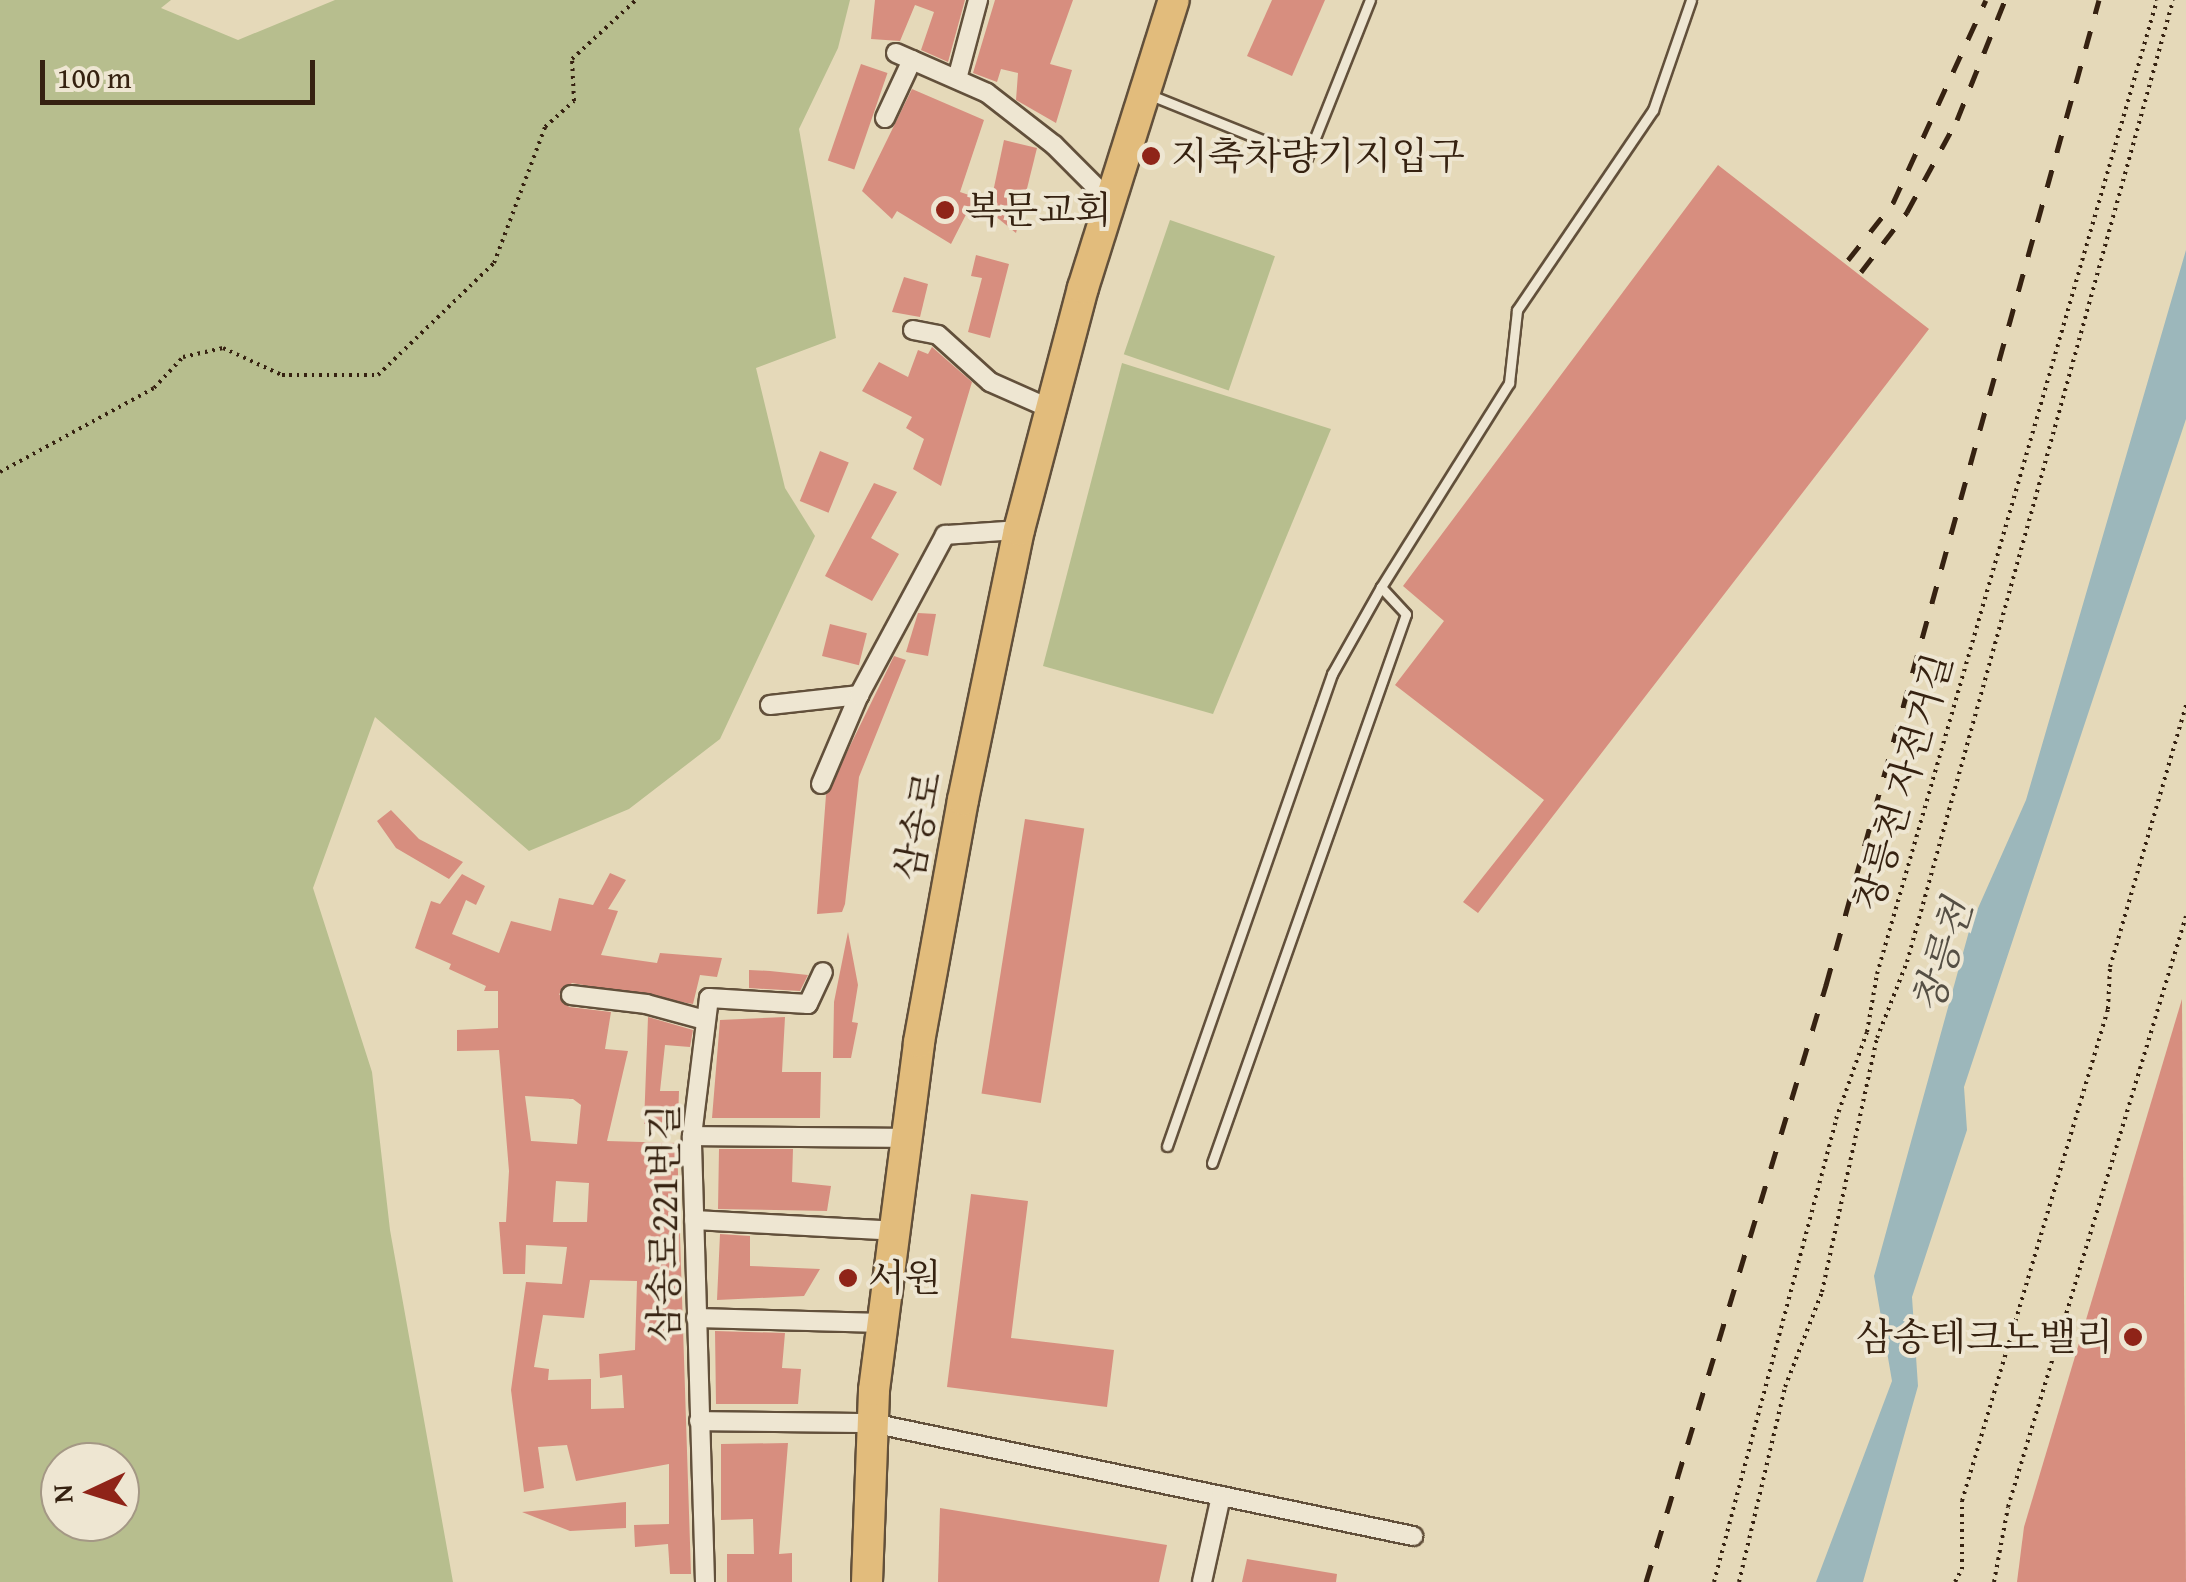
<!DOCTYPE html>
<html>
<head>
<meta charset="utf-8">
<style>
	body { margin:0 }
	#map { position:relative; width:2186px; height:1582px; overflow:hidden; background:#e5d9b9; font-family:"Gentium Book Plus","Noto Serif KR",serif }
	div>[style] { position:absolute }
	.green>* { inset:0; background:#b7be8e; transform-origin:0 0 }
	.water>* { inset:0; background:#9cb7bb }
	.building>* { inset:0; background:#d78e7f; transform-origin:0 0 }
	.path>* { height:4px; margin-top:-2px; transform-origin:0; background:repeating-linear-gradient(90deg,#362211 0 2.5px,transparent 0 7.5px) }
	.roads { filter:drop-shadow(2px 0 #62503b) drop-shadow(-2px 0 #62503b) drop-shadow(0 2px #62503b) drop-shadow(0 -2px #62503b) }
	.service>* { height:9px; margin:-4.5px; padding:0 4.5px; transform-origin:4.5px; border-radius:4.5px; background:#eee6d2 }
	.minor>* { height:18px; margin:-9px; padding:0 9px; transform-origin:9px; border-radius:9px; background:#eee6d2 }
	.primary>* { height:30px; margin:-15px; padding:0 15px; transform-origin:15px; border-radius:15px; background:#e2bc7c }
	.rail>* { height:5px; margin-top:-2.5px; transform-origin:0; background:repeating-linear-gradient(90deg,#362211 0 18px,transparent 0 36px) }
	.dots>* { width:28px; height:28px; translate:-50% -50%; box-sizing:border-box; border:5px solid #eee6d2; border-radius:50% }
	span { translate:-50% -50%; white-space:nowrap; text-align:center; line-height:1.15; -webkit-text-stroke:8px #eee6d2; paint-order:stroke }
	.poi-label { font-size:38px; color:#362211 }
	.left { translate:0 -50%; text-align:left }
	.right { translate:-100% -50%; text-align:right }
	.street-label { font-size:38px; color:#362211 }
	.water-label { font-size:40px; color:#554f44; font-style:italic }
	.north { position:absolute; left:40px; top:1442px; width:100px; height:100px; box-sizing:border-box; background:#eee6d2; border:2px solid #a49885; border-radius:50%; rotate:266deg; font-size:28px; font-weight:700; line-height:40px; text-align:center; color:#362211 }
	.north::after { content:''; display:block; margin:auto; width:35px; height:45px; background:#8f2418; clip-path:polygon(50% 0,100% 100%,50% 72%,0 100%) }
	.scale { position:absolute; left:40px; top:60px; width:275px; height:45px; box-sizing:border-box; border:5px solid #362211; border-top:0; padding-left:12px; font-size:30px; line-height:35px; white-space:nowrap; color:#362211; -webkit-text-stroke:8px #eee6d2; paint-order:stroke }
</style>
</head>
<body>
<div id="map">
	<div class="green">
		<div style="clip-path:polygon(evenodd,0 0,171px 0,161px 8px,238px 40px,335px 0,850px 0,838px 48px,799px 129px,836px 338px,756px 368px,785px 488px,815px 536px,720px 739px,629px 809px,529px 851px,375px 717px,313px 888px,372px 1072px,390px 1230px,453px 1582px,0 1582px,0 0,60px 1462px,120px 1462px,120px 1522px,60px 1522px,60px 1462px)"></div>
		<div style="left:1170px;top:220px;width:111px;height:142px;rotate:19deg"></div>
		<div style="clip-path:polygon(1122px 363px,1331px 429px,1213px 714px,1043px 666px)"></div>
	</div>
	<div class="water">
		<div style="clip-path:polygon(2186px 250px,2186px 419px,1964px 1087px,1967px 1130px,1912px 1297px,1918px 1386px,1863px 1582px,1816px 1582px,1892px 1381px,1874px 1276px,1971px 924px,2026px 800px)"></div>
	</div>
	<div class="building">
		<div style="clip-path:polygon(875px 0,965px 0,948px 62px,921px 50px,934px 12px,915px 5px,900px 41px,871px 39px)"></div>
		<div style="clip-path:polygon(995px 0,1073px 0,1050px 64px,1072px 70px,1056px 123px,1016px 100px,1018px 73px,1001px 69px,997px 82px,973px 73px)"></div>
		<div style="clip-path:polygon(1272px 0,1325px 0,1292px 76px,1247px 56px)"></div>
		<div style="left:861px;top:64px;width:28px;height:102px;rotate:19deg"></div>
		<div style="clip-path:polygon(912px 89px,984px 120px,960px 192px,975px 197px,951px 244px,897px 211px,892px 219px,862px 191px)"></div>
		<div style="clip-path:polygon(1004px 140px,1037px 148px,1016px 233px,989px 211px)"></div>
		<div style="clip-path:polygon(1718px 165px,1929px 329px,1478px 913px,1463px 902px,1544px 800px,1395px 685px,1444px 621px,1403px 586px)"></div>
		<div style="clip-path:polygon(976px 255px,1009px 264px,990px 338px,968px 332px,982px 278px,971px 276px)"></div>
		<div style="clip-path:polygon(904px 277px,928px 284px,920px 317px,892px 312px)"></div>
		<div style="clip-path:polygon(932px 347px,972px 382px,941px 486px,913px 469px,924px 439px,906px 428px,912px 417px,862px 391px,879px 362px,908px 377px,918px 350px,928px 354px)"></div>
		<div style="left:820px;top:451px;width:31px;height:54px;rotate:22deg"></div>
		<div style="clip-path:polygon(874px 483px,897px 492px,871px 538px,899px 554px,872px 601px,825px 576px)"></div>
		<div style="clip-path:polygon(918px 613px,936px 614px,928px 656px,906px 652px)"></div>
		<div style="left:830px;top:624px;width:38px;height:33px;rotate:14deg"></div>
		<div style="clip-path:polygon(894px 656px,906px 660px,859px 777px,845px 904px,842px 912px,817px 914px,826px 795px)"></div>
		<div style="clip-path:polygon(391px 810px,419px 839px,463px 862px,449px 879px,396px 848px,377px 821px)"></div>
		<div style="left:1025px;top:819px;width:60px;height:278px;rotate:9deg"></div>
		<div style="clip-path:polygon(evenodd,610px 873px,626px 880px,608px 909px,618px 911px,601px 955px,657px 963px,660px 953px,722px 958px,717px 977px,700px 975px,693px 1004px,572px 983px,559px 994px,569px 1007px,611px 1012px,605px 1049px,628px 1051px,607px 1141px,677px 1143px,691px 1574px,670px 1574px,668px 1544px,635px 1547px,634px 1525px,669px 1524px,669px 1464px,576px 1481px,567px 1445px,538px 1447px,544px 1488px,524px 1492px,511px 1390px,526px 1282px,562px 1284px,567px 1247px,526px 1245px,525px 1274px,503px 1274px,499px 1222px,506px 1222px,509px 1171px,499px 1050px,457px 1051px,457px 1030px,498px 1028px,498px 991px,484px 991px,486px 986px,449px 969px,451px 964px,415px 948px,431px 901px,440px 904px,462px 874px,485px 886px,476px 905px,466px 900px,452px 934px,499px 953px,511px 921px,551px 931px,559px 898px,593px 905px,610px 873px,525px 1096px,573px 1099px,581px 1105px,577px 1144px,531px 1141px,525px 1096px,610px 873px,556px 1181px,589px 1183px,587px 1222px,553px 1222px,556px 1181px,610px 873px,590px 1280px,637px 1281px,635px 1350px,599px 1354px,600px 1378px,622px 1375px,624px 1408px,591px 1409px,591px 1379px,548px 1380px,549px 1369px,534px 1367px,543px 1315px,584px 1318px,590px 1280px)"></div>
		<div style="clip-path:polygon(848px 932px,858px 985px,852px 1022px,858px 1023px,851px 1058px,833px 1058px,834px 1002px)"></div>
		<div style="clip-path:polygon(749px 970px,770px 971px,808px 975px,800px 991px,749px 988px)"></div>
		<div style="clip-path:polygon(2182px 999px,2186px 1582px,2017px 1582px,2024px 1527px)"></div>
		<div style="clip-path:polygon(648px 1017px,693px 1030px,690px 1047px,665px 1045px,660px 1091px,679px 1091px,678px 1121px,644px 1124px)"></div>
		<div style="clip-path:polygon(785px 1017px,782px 1072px,821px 1072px,820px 1118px,712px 1118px,720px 1020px)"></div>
		<div style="clip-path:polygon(719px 1149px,793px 1149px,792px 1182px,831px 1186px,827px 1211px,718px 1209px)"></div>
		<div style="clip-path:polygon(971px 1194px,1028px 1201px,1011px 1338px,1114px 1350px,1107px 1407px,947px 1387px)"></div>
		<div style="clip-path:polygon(720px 1234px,750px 1236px,750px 1266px,820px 1269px,804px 1296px,717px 1300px)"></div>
		<div style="clip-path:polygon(715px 1331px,785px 1333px,782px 1368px,801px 1369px,798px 1404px,716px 1404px)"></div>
		<div style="clip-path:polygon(788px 1443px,779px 1554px,792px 1553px,792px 1582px,727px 1582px,727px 1554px,754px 1554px,753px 1519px,721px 1520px,721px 1444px)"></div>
		<div style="clip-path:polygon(626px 1502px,626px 1528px,570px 1531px,522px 1512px)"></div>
		<div style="clip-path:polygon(940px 1508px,1167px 1545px,1159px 1582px,938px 1582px)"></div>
		<div style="clip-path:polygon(1247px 1559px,1337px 1574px,1336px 1582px,1242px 1582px)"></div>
	</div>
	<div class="path">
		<div style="left:0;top:472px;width:175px;rotate:-28.6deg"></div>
		<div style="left:154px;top:388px;width:42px;rotate:-46.9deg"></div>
		<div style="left:183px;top:357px;width:41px;rotate:-12.7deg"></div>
		<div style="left:223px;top:348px;width:65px;rotate:24.6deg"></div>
		<div style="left:282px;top:375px;width:96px"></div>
		<div style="left:378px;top:375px;width:161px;rotate:-44deg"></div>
		<div style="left:494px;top:263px;width:145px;rotate:-69.4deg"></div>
		<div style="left:545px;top:127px;width:39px;rotate:-42deg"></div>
		<div style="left:574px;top:101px;width:42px;rotate:-92.7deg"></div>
		<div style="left:572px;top:59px;width:87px;rotate:-42.7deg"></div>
		<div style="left:1714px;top:1582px;width:479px;rotate:-75.2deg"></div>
		<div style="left:1836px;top:1119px;width:92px;rotate:-70.4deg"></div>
		<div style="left:1867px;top:1032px;width:59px;rotate:-80.2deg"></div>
		<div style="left:1877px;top:974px;width:1013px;rotate:-73.96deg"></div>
		<div style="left:1739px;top:1582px;width:200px;rotate:-76.7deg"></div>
		<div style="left:1785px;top:1387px;width:102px;rotate:-68.7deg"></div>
		<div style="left:1822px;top:1292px;width:260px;rotate:-77.8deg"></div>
		<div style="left:1877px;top:1038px;width:82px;rotate:-68.5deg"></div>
		<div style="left:1907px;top:962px;width:998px;rotate:-74.54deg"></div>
		<div style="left:1955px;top:1582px;width:15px;rotate:-62deg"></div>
		<div style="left:1962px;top:1569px;width:68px;rotate:-90deg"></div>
		<div style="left:1962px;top:1501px;width:513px;rotate:-73.47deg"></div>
		<div style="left:2108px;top:1009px;width:42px;rotate:-87.3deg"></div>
		<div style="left:2110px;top:967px;width:273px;rotate:-73.8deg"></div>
		<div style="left:1994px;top:1582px;width:76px;rotate:-79.4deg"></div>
		<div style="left:2008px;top:1507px;width:617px;rotate:-73.24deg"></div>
	</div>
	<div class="roads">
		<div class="service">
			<div style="left:1148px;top:94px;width:171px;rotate:21.9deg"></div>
			<div style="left:1307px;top:158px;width:170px;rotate:-68.3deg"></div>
			<div style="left:1167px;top:1146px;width:500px;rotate:-70.73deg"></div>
			<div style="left:1332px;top:674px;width:100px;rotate:-60.6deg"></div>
			<div style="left:1212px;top:1163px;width:582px;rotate:-70.54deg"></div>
			<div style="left:1406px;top:614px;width:37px;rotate:-133deg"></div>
			<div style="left:1381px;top:587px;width:241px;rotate:-57.9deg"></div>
			<div style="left:1509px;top:383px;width:73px;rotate:-83.7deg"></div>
			<div style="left:1517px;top:310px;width:242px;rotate:-55.8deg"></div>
			<div style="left:1653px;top:110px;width:116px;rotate:-70.9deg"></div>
		</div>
		<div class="minor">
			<div style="left:896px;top:53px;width:99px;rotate:23.7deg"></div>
			<div style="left:987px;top:93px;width:85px;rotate:37.8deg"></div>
			<div style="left:1054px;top:145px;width:78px;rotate:45deg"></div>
			<div style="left:957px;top:79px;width:82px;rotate:-75.1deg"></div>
			<div style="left:885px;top:118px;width:64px;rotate:-65deg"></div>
			<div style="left:913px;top:330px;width:25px;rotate:11deg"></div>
			<div style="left:938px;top:335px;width:70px;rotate:42.1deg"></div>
			<div style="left:990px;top:382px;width:67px;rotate:23.9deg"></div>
			<div style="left:770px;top:705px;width:90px;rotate:-6.4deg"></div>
			<div style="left:821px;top:784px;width:97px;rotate:-66.9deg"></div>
			<div style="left:859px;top:695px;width:182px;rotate:-61.7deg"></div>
			<div style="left:945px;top:535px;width:74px;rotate:-3.9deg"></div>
			<div style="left:571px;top:995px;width:76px;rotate:6.8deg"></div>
			<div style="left:646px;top:1004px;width:61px;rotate:15.2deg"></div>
			<div style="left:692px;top:1136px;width:215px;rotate:0.5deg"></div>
			<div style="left:694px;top:1220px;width:201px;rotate:3.1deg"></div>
			<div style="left:696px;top:1318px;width:187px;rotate:1.5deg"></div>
			<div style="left:699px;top:1421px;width:173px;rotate:0.7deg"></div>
			<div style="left:872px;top:1423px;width:553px;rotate:11.8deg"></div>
			<div style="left:705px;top:1582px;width:446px;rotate:-91.7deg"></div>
			<div style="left:692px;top:1136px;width:139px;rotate:-83deg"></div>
			<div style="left:709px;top:998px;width:99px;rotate:3.5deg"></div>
			<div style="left:808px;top:1004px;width:35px;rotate:-65deg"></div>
			<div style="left:1202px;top:1582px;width:88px;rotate:-77.5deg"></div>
		</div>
		<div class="primary">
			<div style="left:867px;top:1582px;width:192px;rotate:-87.9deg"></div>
			<div style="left:874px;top:1390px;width:351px;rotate:-82.6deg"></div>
			<div style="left:919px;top:1042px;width:246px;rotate:-79.7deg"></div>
			<div style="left:963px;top:800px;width:276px;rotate:-78.3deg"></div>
			<div style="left:1019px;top:530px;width:250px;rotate:-75.2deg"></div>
			<div style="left:1083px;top:288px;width:302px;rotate:-72.5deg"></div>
		</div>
	</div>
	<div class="rail">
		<div style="left:1848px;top:260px;width:73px;rotate:-51.7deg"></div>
		<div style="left:1893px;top:203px;width:223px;rotate:-65.4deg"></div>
		<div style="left:1861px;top:272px;width:76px;rotate:-52.5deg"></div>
		<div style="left:1907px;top:212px;width:105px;rotate:-61.5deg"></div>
		<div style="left:1957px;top:120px;width:129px;rotate:-68.2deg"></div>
		<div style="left:1646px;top:1582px;width:624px;rotate:-73.22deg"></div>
		<div style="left:1826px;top:985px;width:1022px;rotate:-74.51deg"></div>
	</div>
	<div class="dots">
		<div style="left:1151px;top:156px;background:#8f2418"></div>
		<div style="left:945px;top:210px;background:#8f2418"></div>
		<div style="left:848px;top:1278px;background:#8f2418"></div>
		<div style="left:2133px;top:1337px;background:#8f2418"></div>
	</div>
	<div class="poi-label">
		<span class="left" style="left:1171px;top:156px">지축차량기지입구</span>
		<span class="left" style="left:965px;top:210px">복문교회</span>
		<span class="left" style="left:868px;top:1278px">서원</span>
		<span class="right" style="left:2113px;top:1337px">삼송테크노밸리</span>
	</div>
	<div class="street-label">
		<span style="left:1903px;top:782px;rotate:-74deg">창릉천 자전거길</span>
		<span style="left:918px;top:826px;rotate:-79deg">삼송로</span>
		<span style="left:664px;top:1223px;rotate:-90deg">삼송로221번길</span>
	</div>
	<div class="water-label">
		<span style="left:1942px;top:956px;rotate:-73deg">창릉천</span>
	</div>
	<div class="north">N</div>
	<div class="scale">100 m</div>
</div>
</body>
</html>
